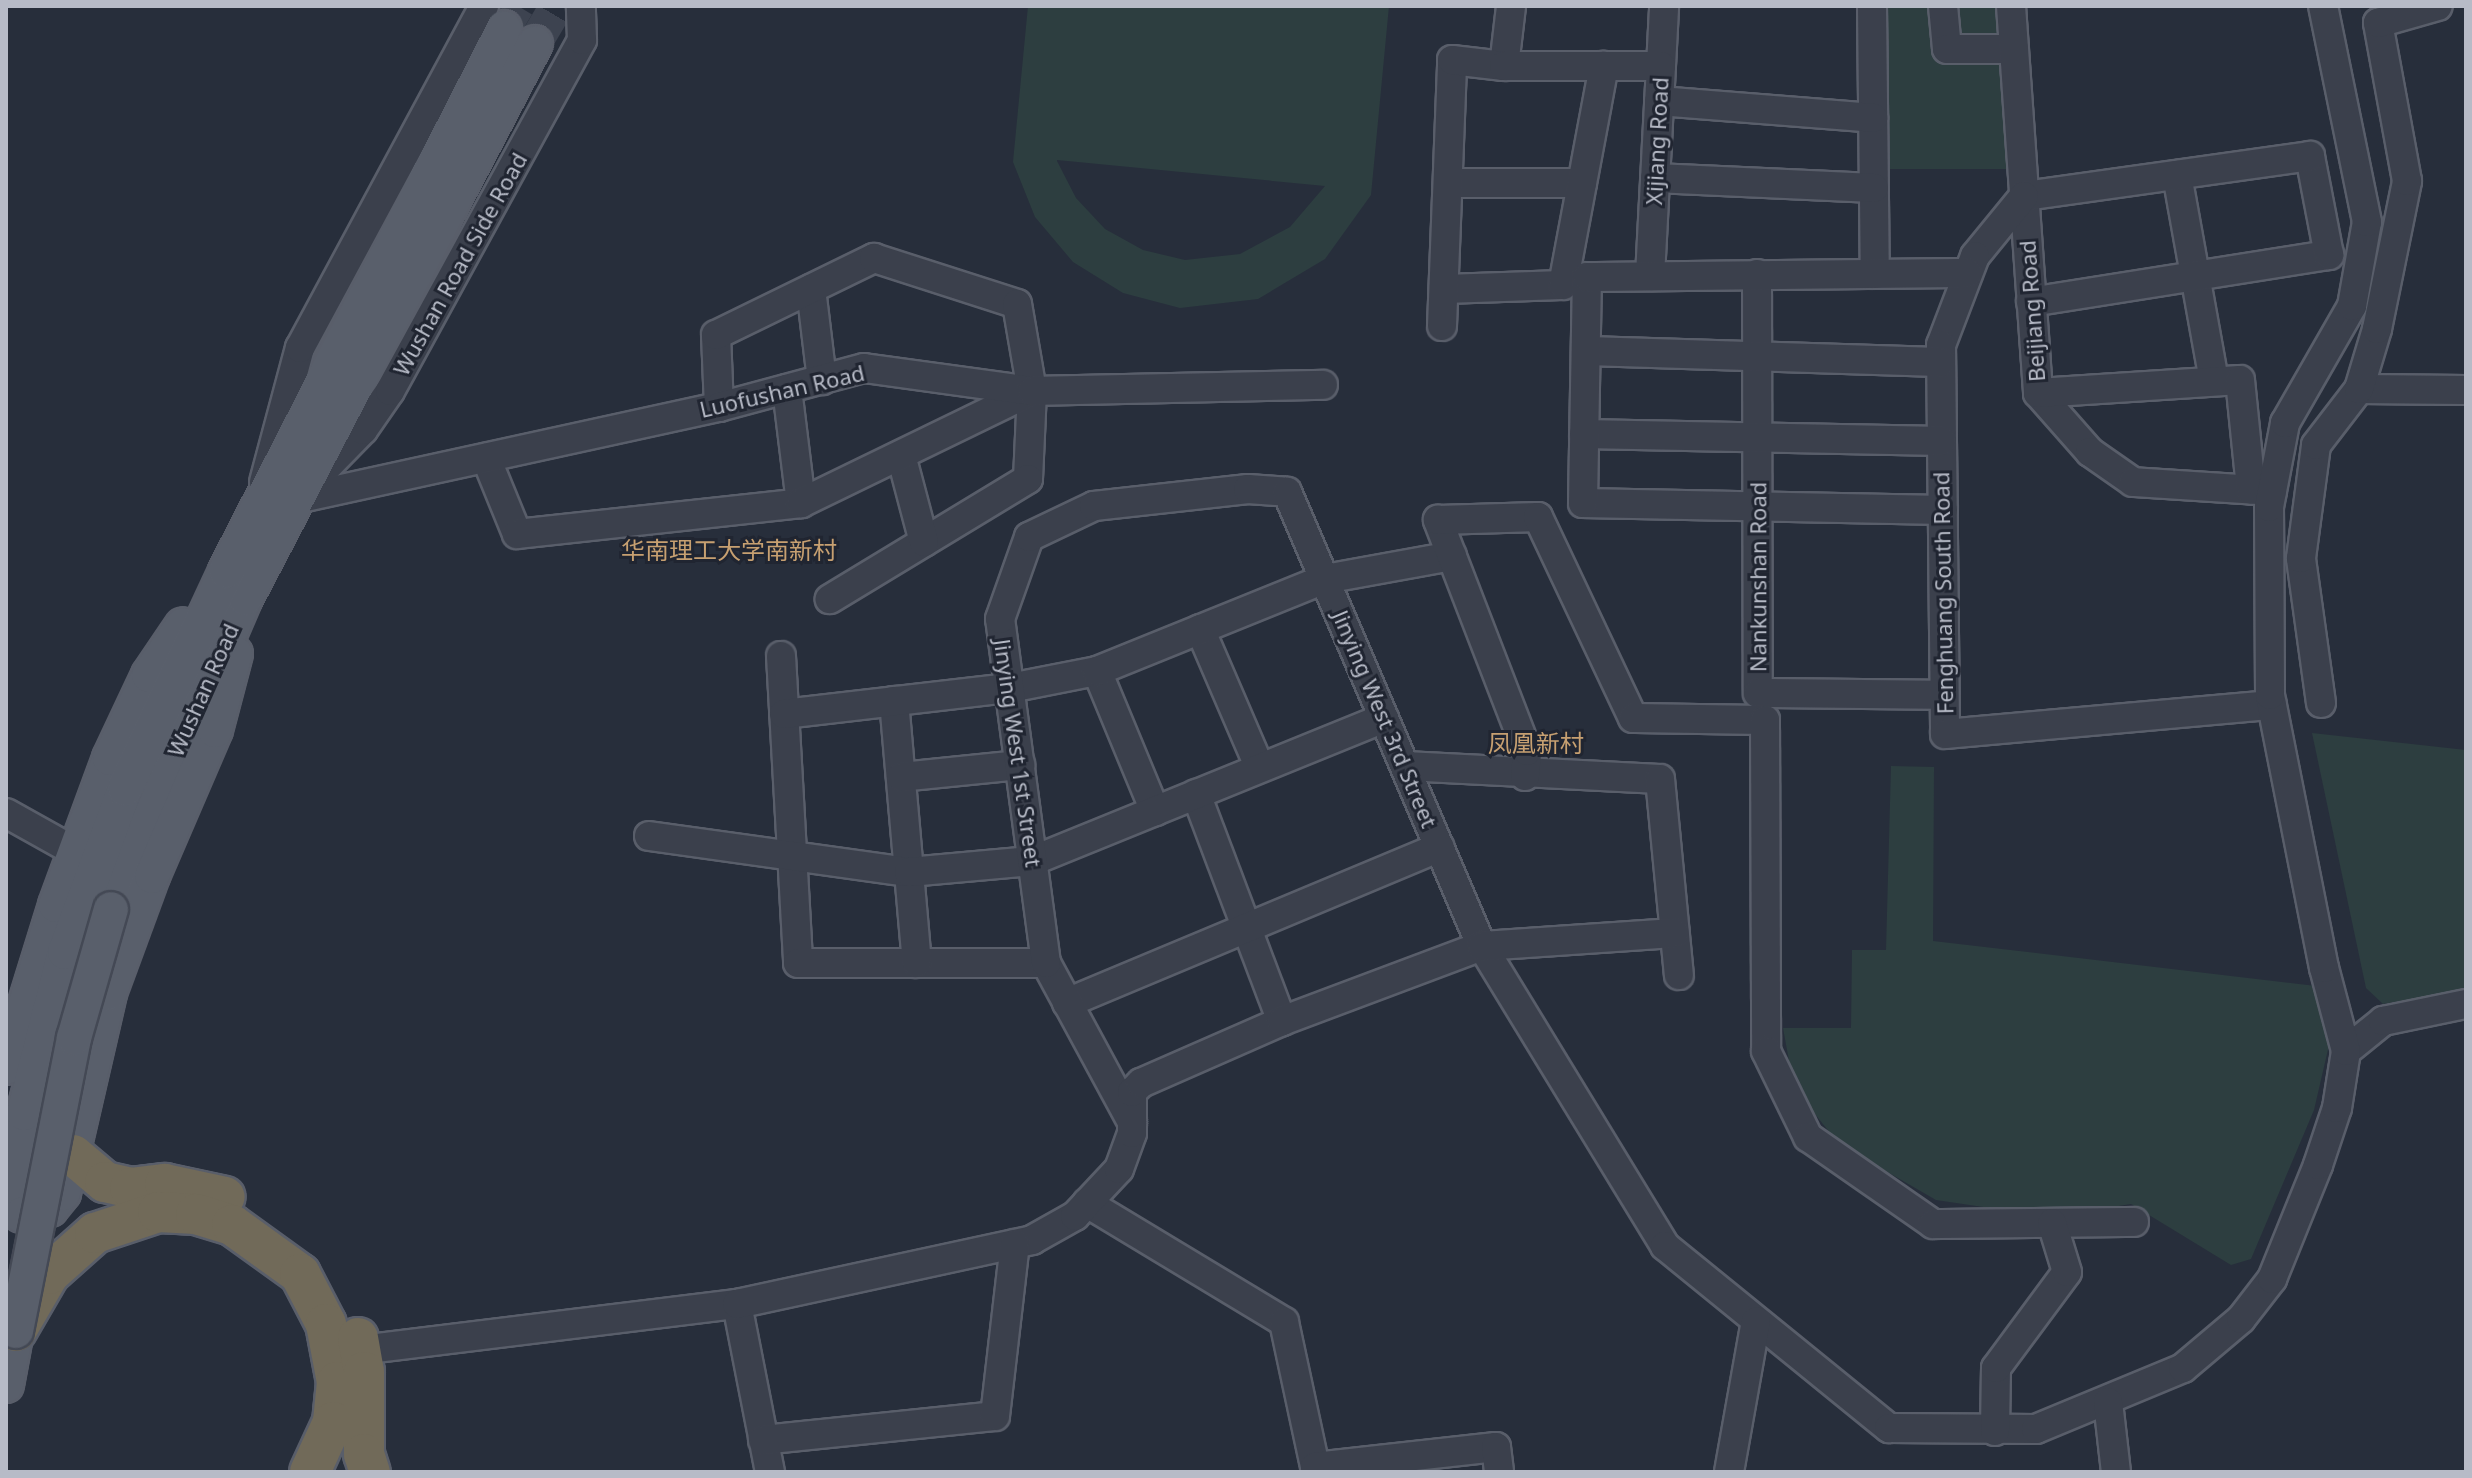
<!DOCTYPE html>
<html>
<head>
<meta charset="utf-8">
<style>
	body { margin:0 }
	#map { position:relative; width:2472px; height:1478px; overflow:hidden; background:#272e3b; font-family:"Noto Sans","Noto Sans SC",sans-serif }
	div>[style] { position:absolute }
	.green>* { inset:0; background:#2d3e40; transform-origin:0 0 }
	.major-tunnel>* { height:34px; margin-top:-17px; transform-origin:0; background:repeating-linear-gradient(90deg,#3d4350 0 34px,transparent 0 51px) }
	.roads { filter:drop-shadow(2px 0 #595e6a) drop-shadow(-2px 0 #595e6a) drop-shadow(0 2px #595e6a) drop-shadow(0 -2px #595e6a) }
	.minor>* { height:28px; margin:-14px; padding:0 14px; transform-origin:14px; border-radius:14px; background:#3b404c }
	.major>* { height:34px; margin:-17px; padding:0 17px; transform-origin:17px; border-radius:17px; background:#595f6b }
	.highway>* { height:40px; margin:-20px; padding:0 20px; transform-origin:20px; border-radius:20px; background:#716a59 }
	.bridges { filter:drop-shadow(2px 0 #444955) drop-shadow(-2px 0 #444955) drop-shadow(0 2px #444955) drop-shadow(0 -2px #444955) }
	.major-bridge>* { height:34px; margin:-17px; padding:0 17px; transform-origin:17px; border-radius:17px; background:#595f6b }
	span { translate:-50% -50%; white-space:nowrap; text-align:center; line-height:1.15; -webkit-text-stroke:6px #202531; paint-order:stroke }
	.street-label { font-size:22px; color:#b7bbc7 }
	.neighbourhood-label { font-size:24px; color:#c7a071 }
	.frame { position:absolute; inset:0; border:8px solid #b7bbc7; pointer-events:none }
</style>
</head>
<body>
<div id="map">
	<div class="green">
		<div style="clip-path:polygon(evenodd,1028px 6px,1389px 6px,1371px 195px,1325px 259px,1258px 299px,1180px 308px,1123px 293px,1073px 262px,1035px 217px,1013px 162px,1028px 6px,1057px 161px,1057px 160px,1325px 186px,1290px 227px,1240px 254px,1185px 260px,1143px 250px,1105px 229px,1076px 198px,1057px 161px)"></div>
		<div style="left:1867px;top:6px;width:153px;height:163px"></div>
		<div style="clip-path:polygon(2312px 733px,2466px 750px,2466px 990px,2383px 1004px,2366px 988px)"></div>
		<div style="clip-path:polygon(1891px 766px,1934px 767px,1933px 941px,2342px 989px,2314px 1110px,2251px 1259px,2231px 1265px,2131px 1204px,2051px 1217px,1936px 1200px,1839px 1144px,1794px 1088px,1783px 1028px,1851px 1028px,1852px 950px,1886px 950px)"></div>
	</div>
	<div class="major-tunnel">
		<div style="left:504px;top:28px;width:26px;rotate:-59deg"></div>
		<div style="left:535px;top:43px;width:43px;rotate:-59.3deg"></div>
	</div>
	<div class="roads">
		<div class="minor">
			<div style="left:1872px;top:6px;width:268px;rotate:89.4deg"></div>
			<div style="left:1943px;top:6px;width:43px;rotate:84.7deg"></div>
			<div style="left:1947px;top:49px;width:67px"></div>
			<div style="left:2011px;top:6px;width:388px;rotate:86deg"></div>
			<div style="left:2038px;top:393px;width:79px;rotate:48.6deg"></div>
			<div style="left:2090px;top:452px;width:52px;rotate:34.9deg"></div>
			<div style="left:2133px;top:482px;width:139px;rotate:3.7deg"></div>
			<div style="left:1504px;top:66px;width:60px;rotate:-83.3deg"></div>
			<div style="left:1659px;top:101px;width:215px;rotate:4.5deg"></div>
			<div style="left:2177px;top:175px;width:209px;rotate:79.8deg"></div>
			<div style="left:1655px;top:178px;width:219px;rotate:2.6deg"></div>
			<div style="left:1448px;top:183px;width:134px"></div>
			<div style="left:1757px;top:274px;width:419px;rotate:89.9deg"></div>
			<div style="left:1758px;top:693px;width:186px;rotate:0.6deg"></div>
			<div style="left:1650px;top:276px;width:270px;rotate:-87deg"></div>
			<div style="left:811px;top:289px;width:92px;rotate:83.1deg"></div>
			<div style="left:1444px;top:289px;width:119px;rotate:-1.9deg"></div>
			<div style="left:1563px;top:285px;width:223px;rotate:-79.4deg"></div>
			<div style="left:2031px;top:302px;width:302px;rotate:-9deg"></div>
			<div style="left:2329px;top:255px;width:101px;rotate:-100.9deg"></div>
			<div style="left:2310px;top:156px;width:289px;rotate:172deg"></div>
			<div style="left:2024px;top:196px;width:77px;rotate:129.2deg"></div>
			<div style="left:1975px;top:256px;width:95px;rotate:110.9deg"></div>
			<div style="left:1941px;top:345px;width:389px;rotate:89.4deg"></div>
			<div style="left:1945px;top:734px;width:328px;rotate:-5.1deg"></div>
			<div style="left:1442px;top:326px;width:266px;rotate:-87.8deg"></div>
			<div style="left:1452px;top:60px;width:52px;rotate:6.6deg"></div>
			<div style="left:1504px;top:66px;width:157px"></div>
			<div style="left:1586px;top:351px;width:355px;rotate:1.8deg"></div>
			<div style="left:787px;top:389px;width:115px;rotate:83deg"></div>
			<div style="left:2359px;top:389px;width:107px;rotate:0.5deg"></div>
			<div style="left:2038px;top:393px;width:202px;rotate:-3.7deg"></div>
			<div style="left:2240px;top:380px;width:110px;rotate:84.2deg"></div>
			<div style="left:719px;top:407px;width:72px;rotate:-92.4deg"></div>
			<div style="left:716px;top:335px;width:176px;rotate:-26deg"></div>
			<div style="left:874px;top:258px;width:150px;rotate:17.8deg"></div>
			<div style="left:1017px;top:304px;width:88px;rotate:80.2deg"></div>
			<div style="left:1032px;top:391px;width:88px;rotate:92.6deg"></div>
			<div style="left:1028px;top:479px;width:232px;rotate:148.8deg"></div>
			<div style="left:1584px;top:434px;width:358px;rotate:1.1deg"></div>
			<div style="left:901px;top:455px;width:90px;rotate:75.2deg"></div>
			<div style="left:486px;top:458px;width:82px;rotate:67.8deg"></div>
			<div style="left:517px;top:534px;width:286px;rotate:-6.2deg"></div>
			<div style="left:801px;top:503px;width:257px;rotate:-25.9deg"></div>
			<div style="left:313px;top:481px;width:71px;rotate:-45.6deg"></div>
			<div style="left:363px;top:430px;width:47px;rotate:-55.3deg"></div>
			<div style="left:390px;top:391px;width:400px;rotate:-61.3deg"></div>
			<div style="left:582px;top:40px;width:34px;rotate:-92deg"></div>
			<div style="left:264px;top:482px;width:139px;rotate:-75deg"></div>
			<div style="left:300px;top:348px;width:388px;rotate:-61.7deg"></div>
			<div style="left:296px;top:499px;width:433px;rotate:-12.3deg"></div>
			<div style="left:719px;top:407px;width:150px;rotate:-15.1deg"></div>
			<div style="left:864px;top:368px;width:170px;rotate:7.8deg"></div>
			<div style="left:1032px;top:391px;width:291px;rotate:-1.2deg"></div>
			<div style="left:1943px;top:510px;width:360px;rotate:-178.9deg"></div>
			<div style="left:1583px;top:503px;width:226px;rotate:-89deg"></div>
			<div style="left:1587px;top:277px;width:381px;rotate:-0.6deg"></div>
			<div style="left:1200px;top:629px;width:151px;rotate:66.7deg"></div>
			<div style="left:781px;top:656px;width:307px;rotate:86.8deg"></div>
			<div style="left:798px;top:963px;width:248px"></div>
			<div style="left:1097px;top:671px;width:152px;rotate:67.5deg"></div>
			<div style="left:894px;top:701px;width:263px;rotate:85deg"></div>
			<div style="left:2321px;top:703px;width:146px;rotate:-97.9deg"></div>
			<div style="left:2301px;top:558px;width:114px;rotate:-82.4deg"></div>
			<div style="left:2316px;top:445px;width:71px;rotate:-52.5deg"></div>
			<div style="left:2359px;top:389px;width:63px;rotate:-73.3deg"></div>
			<div style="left:2377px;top:329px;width:151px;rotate:-78.5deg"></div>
			<div style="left:2407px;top:181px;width:161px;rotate:-100.4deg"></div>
			<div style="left:2378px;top:23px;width:62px;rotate:-15.8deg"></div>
			<div style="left:784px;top:714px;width:227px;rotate:-6.6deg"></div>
			<div style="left:1010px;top:688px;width:89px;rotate:-11.1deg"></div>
			<div style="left:1097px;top:671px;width:246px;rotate:-22deg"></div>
			<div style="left:1325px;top:579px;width:129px;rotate:-10.3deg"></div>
			<div style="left:1405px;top:766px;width:255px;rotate:2.9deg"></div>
			<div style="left:1660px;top:779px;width:197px;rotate:84.5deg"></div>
			<div style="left:1525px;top:776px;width:25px;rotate:-85deg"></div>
			<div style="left:1527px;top:751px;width:248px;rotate:-111.1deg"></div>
			<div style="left:1438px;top:520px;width:100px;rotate:-1.7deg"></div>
			<div style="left:1538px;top:517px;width:222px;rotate:64.7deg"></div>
			<div style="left:1633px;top:718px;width:132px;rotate:0.9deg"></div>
			<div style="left:1765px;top:720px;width:331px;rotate:89.8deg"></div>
			<div style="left:1766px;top:1051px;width:96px;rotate:64deg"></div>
			<div style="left:1808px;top:1137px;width:152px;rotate:34.8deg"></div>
			<div style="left:1933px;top:1224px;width:201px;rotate:-0.6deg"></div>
			<div style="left:901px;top:777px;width:120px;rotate:-5.8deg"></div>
			<div style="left:1196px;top:794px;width:243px;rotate:69.3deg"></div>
			<div style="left:6px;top:813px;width:78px;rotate:29.2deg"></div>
			<div style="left:649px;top:836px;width:262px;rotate:7.9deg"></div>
			<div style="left:909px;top:872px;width:123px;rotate:-5.1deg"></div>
			<div style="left:1032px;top:861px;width:380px;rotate:-22.1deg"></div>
			<div style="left:1067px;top:1003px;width:404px;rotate:-22.7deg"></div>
			<div style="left:2346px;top:1051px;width:48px;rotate:-39deg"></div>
			<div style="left:2383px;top:1021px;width:85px;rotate:-11.6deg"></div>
			<div style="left:1132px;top:1122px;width:181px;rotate:-118.4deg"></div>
			<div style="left:1046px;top:963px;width:347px;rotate:-97.6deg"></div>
			<div style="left:1000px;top:619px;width:87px;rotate:-70.5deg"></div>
			<div style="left:1029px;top:537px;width:72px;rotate:-25.5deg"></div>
			<div style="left:1094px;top:506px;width:155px;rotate:-6.3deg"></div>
			<div style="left:1248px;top:489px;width:39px;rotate:4deg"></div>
			<div style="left:1287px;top:492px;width:494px;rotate:66.8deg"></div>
			<div style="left:1482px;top:946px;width:351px;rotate:58.6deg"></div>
			<div style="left:1665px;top:1246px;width:289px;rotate:39.1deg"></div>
			<div style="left:1889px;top:1428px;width:147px;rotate:0.4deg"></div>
			<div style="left:2036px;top:1429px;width:159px;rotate:-22.5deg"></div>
			<div style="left:2183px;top:1368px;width:76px;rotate:-40.2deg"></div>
			<div style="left:2241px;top:1319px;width:51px;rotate:-52.2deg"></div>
			<div style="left:2272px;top:1279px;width:123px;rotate:-68deg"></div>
			<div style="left:2318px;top:1165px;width:60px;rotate:-71.6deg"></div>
			<div style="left:2337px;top:1108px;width:58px;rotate:-81deg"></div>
			<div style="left:2346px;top:1051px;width:86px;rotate:-104.8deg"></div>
			<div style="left:2324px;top:968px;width:278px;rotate:-101.2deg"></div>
			<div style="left:2270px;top:695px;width:188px;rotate:-90.3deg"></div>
			<div style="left:2269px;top:507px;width:86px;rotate:-79.2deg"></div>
			<div style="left:2285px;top:423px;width:135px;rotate:-60.2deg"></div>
			<div style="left:2352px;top:306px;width:85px;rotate:-79.9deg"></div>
			<div style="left:2367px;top:222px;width:220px;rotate:-101.5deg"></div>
			<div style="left:1087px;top:1203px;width:230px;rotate:31.1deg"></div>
			<div style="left:1284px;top:1322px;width:148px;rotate:77.9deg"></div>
			<div style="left:1315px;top:1467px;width:182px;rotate:-6.3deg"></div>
			<div style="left:1496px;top:1447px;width:25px;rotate:83deg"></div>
			<div style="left:737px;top:1304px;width:171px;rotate:78.9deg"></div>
			<div style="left:361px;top:1350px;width:379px;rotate:-7deg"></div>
			<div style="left:737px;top:1304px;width:302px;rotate:-12.2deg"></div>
			<div style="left:1032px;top:1240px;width:49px;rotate:-29.2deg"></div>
			<div style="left:1075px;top:1216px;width:64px;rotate:-46.9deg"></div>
			<div style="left:1119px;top:1169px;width:38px;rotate:-70deg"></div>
			<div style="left:1132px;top:1133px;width:41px;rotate:-90deg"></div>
			<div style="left:1132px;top:1092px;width:13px;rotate:-45deg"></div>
			<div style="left:1141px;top:1083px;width:154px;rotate:-23.7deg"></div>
			<div style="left:1282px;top:1021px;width:214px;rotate:-20.6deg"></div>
			<div style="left:1482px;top:946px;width:193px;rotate:-3.9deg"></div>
			<div style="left:2108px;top:1402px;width:70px;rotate:83.5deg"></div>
			<div style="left:1995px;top:1431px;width:63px;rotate:-89.1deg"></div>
			<div style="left:1996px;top:1368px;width:119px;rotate:-53.5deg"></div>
			<div style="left:2067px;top:1272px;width:51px;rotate:-107deg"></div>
			<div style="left:763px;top:1440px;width:233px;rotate:-5.9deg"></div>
			<div style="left:995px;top:1416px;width:173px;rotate:-83.4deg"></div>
			<div style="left:1729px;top:1472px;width:153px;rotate:-79.9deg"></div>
		</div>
		<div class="major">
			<div style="left:111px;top:909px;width:339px;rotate:-66.7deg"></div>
			<div style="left:245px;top:598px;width:626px;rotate:-62.41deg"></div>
			<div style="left:6px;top:1067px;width:170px;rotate:-72.8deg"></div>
			<div style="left:56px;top:905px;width:157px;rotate:-69.8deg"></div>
			<div style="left:110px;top:758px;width:92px;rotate:-64.8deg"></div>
			<div style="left:149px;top:675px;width:60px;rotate:-55.8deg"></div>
			<div style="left:6px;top:1208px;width:97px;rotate:-79.3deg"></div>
			<div style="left:24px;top:1113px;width:166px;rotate:-75.7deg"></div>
			<div style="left:65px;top:952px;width:174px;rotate:-69.8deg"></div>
			<div style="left:125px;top:789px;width:240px;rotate:-65.1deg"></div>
			<div style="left:226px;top:571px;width:610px;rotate:-62.89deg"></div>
			<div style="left:21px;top:1215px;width:30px;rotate:-12deg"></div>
			<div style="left:50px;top:1209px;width:21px;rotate:-51deg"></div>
			<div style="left:63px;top:1193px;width:205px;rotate:-77deg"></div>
			<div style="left:109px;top:993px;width:125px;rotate:-69.8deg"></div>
			<div style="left:152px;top:876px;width:159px;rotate:-66.7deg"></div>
			<div style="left:215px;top:730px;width:79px;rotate:-75.3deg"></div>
			<div style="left:6px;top:1385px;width:55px;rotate:-79.5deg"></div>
		</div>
		<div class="highway">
			<div style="left:73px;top:1155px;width:42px;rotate:40.2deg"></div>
			<div style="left:105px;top:1182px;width:26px;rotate:13deg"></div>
			<div style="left:130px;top:1188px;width:35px;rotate:-7deg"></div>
			<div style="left:165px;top:1184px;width:61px;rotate:12.2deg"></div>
			<div style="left:16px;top:1331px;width:66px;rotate:-59.9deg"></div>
			<div style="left:49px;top:1274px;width:62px;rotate:-41.7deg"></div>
			<div style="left:95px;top:1233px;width:66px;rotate:-18.4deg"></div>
			<div style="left:158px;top:1212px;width:38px;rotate:3deg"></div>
			<div style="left:196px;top:1214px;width:38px;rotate:17deg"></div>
			<div style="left:232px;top:1225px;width:84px;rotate:35.8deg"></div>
			<div style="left:300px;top:1274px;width:56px;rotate:62.5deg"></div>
			<div style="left:326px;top:1324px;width:59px;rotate:79.3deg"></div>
			<div style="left:337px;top:1382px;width:40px;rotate:95.7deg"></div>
			<div style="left:333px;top:1422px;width:55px;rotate:114.7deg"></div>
			<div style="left:358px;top:1338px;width:35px;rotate:80deg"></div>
			<div style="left:364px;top:1372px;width:82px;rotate:90deg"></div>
			<div style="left:364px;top:1454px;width:19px;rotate:72deg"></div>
		</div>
	</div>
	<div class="bridges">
		<div class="major-bridge">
			<div style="left:16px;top:1331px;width:299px;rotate:-78.8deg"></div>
			<div style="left:74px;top:1038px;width:134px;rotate:-74deg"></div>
		</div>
	</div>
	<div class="street-label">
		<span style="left:1657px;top:141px;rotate:-87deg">Xijiang Road</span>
		<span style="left:460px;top:264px;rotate:-61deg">Wushan Road Side Road</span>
		<span style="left:2032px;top:311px;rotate:-94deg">Beijiang Road</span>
		<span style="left:782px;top:391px;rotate:-13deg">Luofushan Road</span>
		<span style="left:1758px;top:577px;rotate:-90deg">Nankunshan Road</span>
		<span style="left:1943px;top:593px;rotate:-91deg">Fenghuang South Road</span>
		<span style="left:203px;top:690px;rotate:-66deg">Wushan Road</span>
		<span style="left:1385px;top:719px;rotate:67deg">Jinying West 3rd Street</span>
		<span style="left:1018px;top:753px;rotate:82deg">Jinying West 1st Street</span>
	</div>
	<div class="neighbourhood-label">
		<span style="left:729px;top:550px">华南理工大学南新村</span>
		<span style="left:1536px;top:743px">凤凰新村</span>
	</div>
	<div class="frame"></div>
</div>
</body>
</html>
